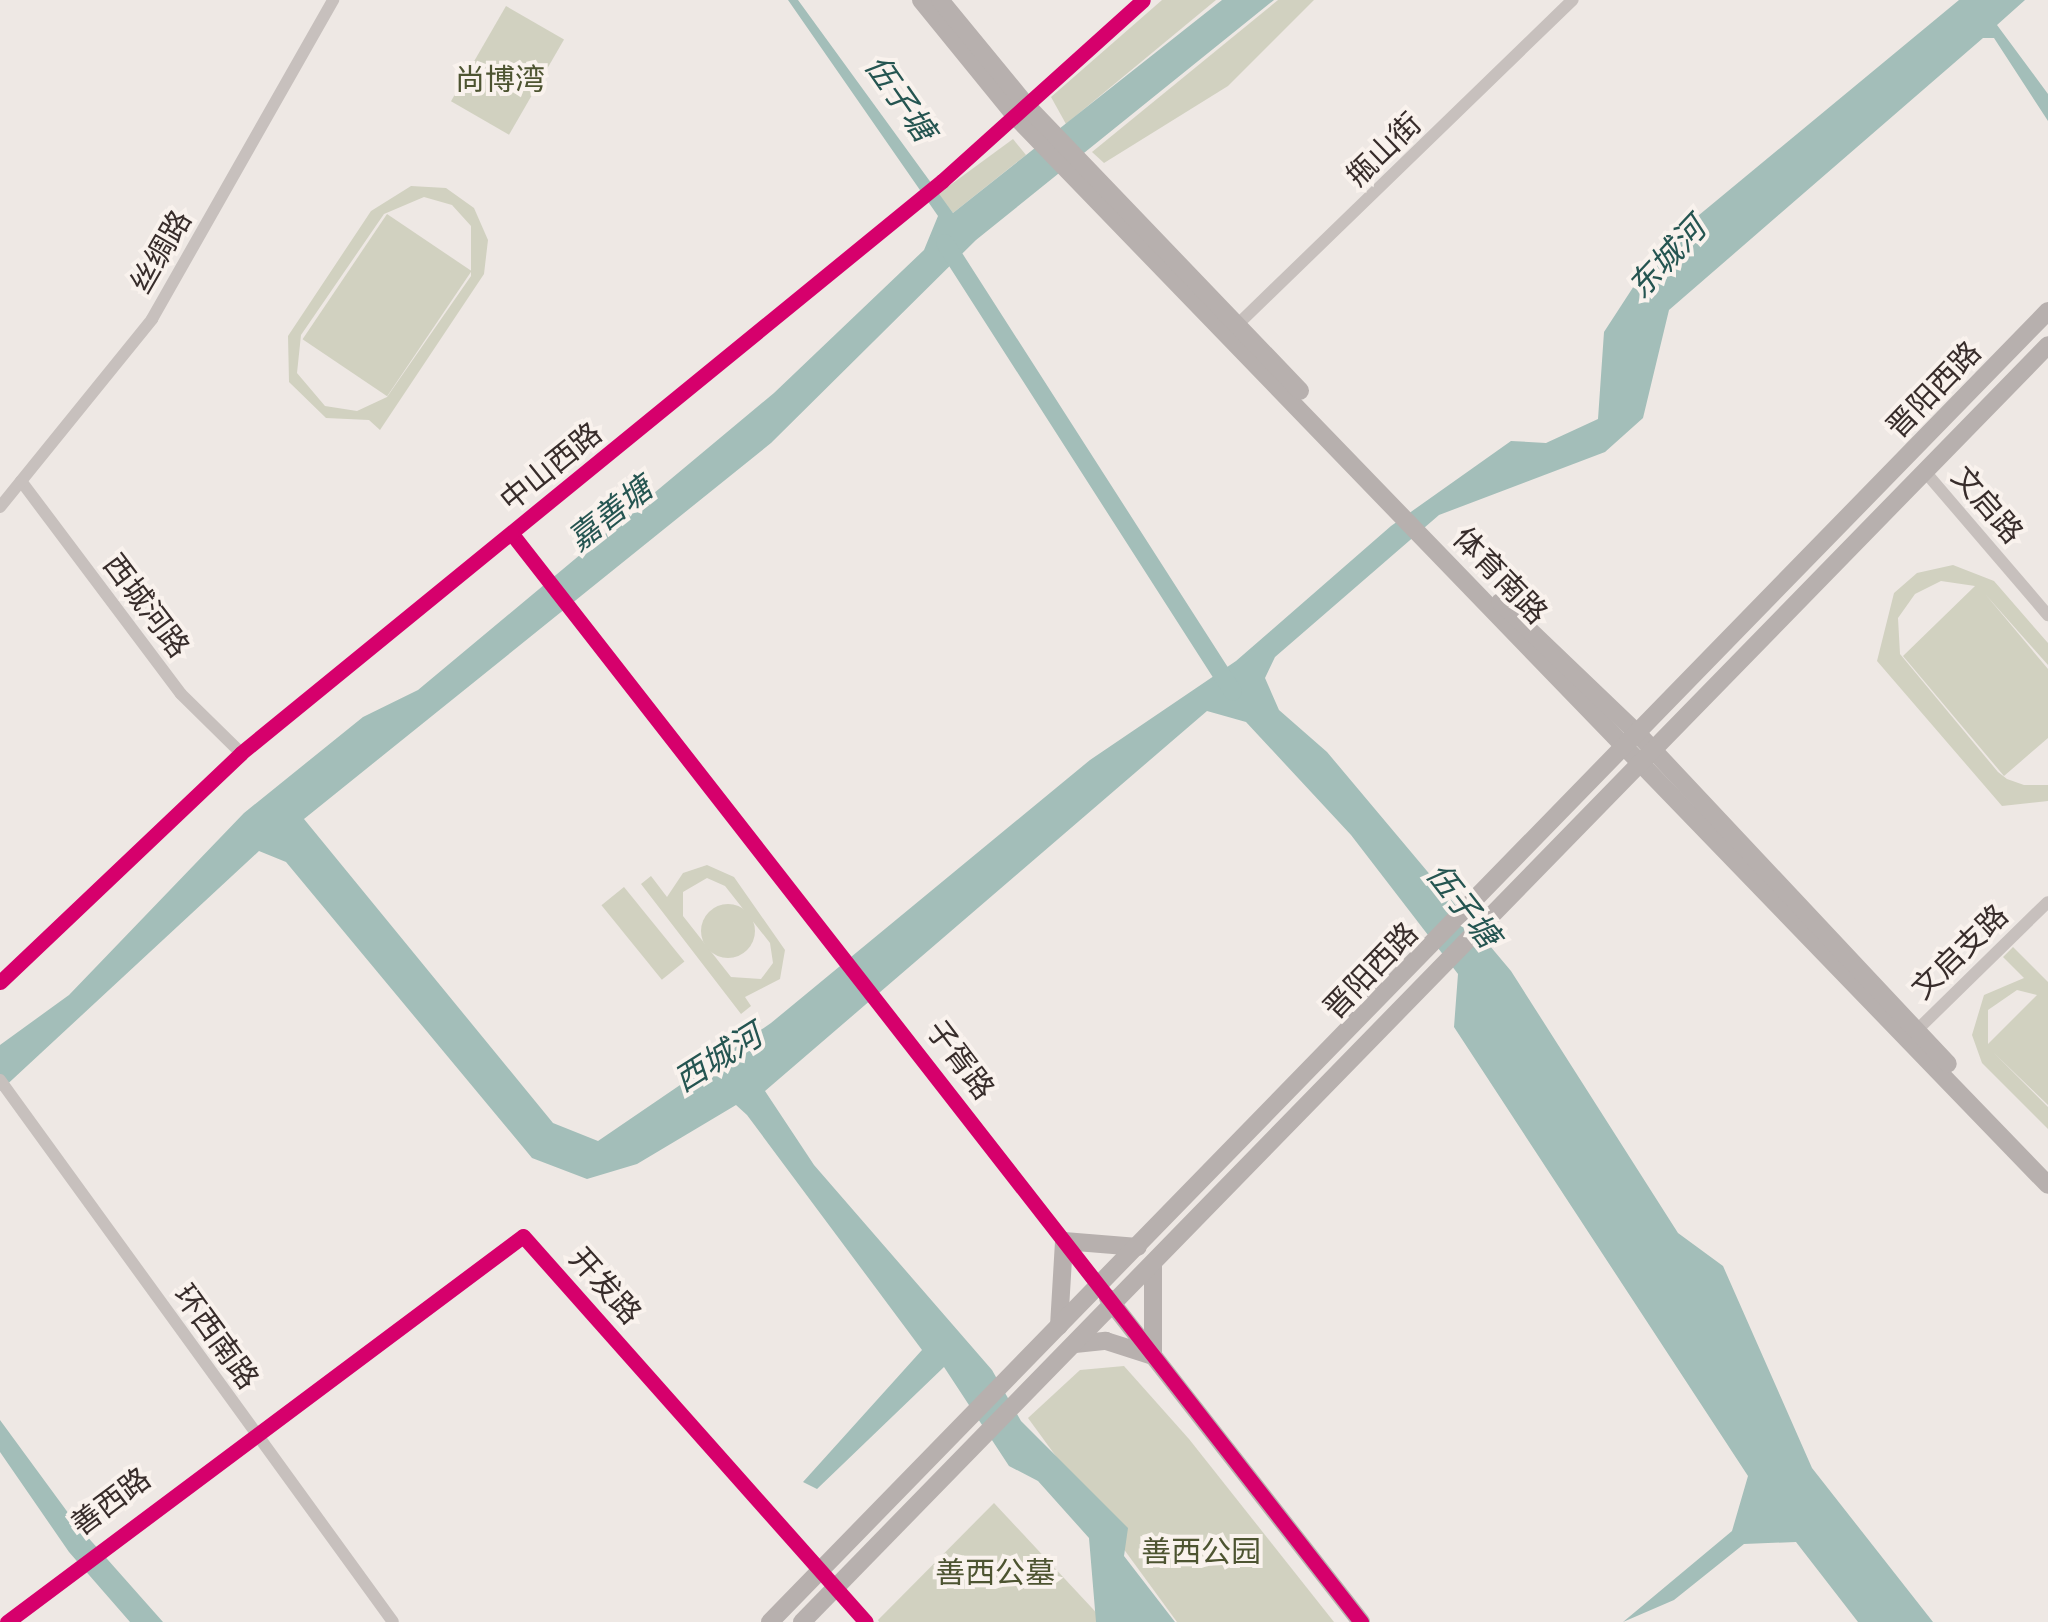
<!DOCTYPE html>
<html>
<head>
<meta charset="utf-8">
<style>
	body { margin:0 }
	#map { position:relative; width:2048px; height:1622px; overflow:hidden; background:#eee8e4; font-family:"Fira Sans Condensed","Noto Sans SC",sans-serif }
	div>[style] { position:absolute }
	.green>* { inset:0; background:#d1d1c0; transform-origin:0 0 }
	.round { border-radius:50% }
	.water>* { inset:0; background:#a3beb9 }
	.river>* { height:18px; margin:-9px; padding:0 9px; transform-origin:9px; border-radius:9px; background:#a3beb9 }
	.street>* { height:12px; margin:-6px; padding:0 6px; transform-origin:6px; border-radius:6px; background:#c7c0bd }
	.secondary>* { height:18px; margin:-9px; padding:0 9px; transform-origin:9px; border-radius:9px; background:#b7b0ae }
	.cycleway>* { height:15px; margin:-7.5px; padding:0 7.5px; transform-origin:7.5px; border-radius:7.5px; background:#d6006c }
	span { translate:-50% -50%; white-space:nowrap; text-align:center; line-height:1.15; -webkit-text-stroke:8px #f9f2ed; paint-order:stroke }
	.park-label { font-size:30px; color:#4d5431 }
	.street-label { font-size:30px; color:#382d2b }
	.water-label { font-size:32px; color:#255551; font-style:italic }
</style>
</head>
<body>
<div id="map">
	<div class="green">
		<div style="clip-path:polygon(1162px 0,1216px 0,1066px 124px,1051px 97px)"></div>
		<div style="clip-path:polygon(1278px 0,1314px 0,1228px 86px,1104px 163px,1092px 152px)"></div>
		<div style="left:506px;top:6px;width:67px;height:110px;rotate:30deg"></div>
		<div style="clip-path:polygon(1013px 139px,1026px 155px,953px 213px,938px 194px)"></div>
		<div style="clip-path:polygon(evenodd,411px 186px,446px 188px,474px 208px,488px 240px,484px 274px,380px 430px,369px 420px,326px 418px,289px 382px,288px 336px,371px 211px,411px 186px,424px 197px,452px 205px,471px 226px,471px 276px,387px 397px,357px 411px,325px 406px,297px 373px,301px 335px,384px 214px,424px 197px)"></div>
		<div style="left:387px;top:214px;width:102px;height:151px;rotate:34deg"></div>
		<div style="clip-path:polygon(1953px 565px,1994px 581px,2048px 643px,2048px 665px,1986px 595px,2048px 669px,2048px 738px,2004px 776px,1903px 656px,1975px 586px,1941px 581px,1915px 594px,1898px 618px,1900px 654px,1998px 772px,2007px 779px,2024px 785px,2048px 785px,2048px 801px,2002px 806px,1877px 661px,1894px 593px,1917px 573px)"></div>
		<div style="clip-path:polygon(evenodd,707px 865px,734px 877px,785px 950px,780px 979px,745px 997px,751px 1006px,741px 1014px,641px 884px,651px 876px,667px 897px,683px 873px,707px 865px,707px 878px,725px 886px,770px 943px,773px 963px,761px 979px,731px 977px,683px 916px,683px 892px,707px 878px)"></div>
		<div style="left:624px;top:887px;width:96px;height:29px;rotate:51deg"></div>
		<div class="round" style="left:701px;top:904px;width:54px;height:54px"></div>
		<div style="clip-path:polygon(evenodd,2013px 947px,2048px 982px,2048px 1105px,1994px 1053px,2048px 1107px,2048px 1129px,1982px 1063px,1972px 1035px,1984px 995px,2024px 978px,2003px 957px,2013px 947px,2017px 990px,2037px 995px,1988px 1044px,1988px 1010px,2017px 990px)"></div>
		<div style="clip-path:polygon(1124px 1366px,1189px 1439px,1334px 1622px,1177px 1622px,1028px 1418px,1080px 1370px)"></div>
		<div style="clip-path:polygon(994px 1503px,1105px 1622px,879px 1622px,878px 1620px)"></div>
	</div>
	<div class="water">
		<div style="clip-path:polygon(788px 0,798px 0,953px 213px,1222px 0,1274px 0,976px 240px,771px 443px,304px 819px,553px 1123px,598px 1141px,771px 1023px,1090px 760px,1236px 661px,1391px 526px,1511px 441px,1546px 443px,1598px 419px,1604px 332px,1658px 249px,1959px 0,2025px 0,1997px 25px,2048px 94px,2048px 121px,1994px 38px,1983px 38px,1669px 310px,1643px 418px,1605px 452px,1439px 515px,1275px 657px,1265px 678px,1279px 710px,1327px 752px,1511px 971px,1678px 1233px,1723px 1266px,1812px 1468px,1933px 1622px,1858px 1622px,1796px 1542px,1744px 1544px,1674px 1600px,1623px 1622px,1732px 1531px,1748px 1476px,1454px 1027px,1458px 974px,1351px 835px,1246px 722px,1207px 711px,765px 1091px,814px 1165px,992px 1370px,1021px 1421px,1128px 1528px,1124px 1556px,1175px 1622px,1096px 1622px,1089px 1538px,1038px 1481px,1009px 1466px,944px 1367px,817px 1489px,803px 1482px,922px 1350px,747px 1115px,736px 1105px,637px 1164px,587px 1179px,532px 1158px,286px 862px,259px 851px,0 1091px,0 1045px,69px 995px,244px 813px,363px 717px,418px 690px,774px 393px,924px 250px,938px 216px)"></div>
		<div style="clip-path:polygon(0 1420px,77px 1525px,163px 1622px,130px 1622px,69px 1552px,0 1452px)"></div>
	</div>
	<div class="river">
		<div style="left:945px;top:243px;width:533px;rotate:57.32deg"></div>
	</div>
	<div class="street">
		<div style="left:1233px;top:329px;width:473px;rotate:-44.1deg"></div>
		<div style="left:1927px;top:474px;width:186px;rotate:49.4deg"></div>
		<div style="left:21px;top:481px;width:266px;rotate:53.1deg"></div>
		<div style="left:181px;top:694px;width:84px;rotate:44.5deg"></div>
		<div style="left:0;top:507px;width:242px;rotate:-51deg"></div>
		<div style="left:152px;top:319px;width:367px;rotate:-60.4deg"></div>
		<div style="left:512px;top:534px;width:953px;rotate:52.07deg"></div>
		<div style="left:0;top:982px;width:332px;rotate:-43.5deg"></div>
		<div style="left:241px;top:753px;width:905px;rotate:-39.21deg"></div>
		<div style="left:942px;top:181px;width:270px;rotate:-42deg"></div>
		<div style="left:1914px;top:1033px;width:187px;rotate:-44.4deg"></div>
		<div style="left:0;top:1080px;width:669px;rotate:54.05deg"></div>
		<div style="left:7px;top:1622px;width:644px;rotate:-36.8deg"></div>
		<div style="left:523px;top:1236px;width:516px;rotate:48.38deg"></div>
	</div>
	<div class="secondary">
		<div style="left:921px;top:0;width:151px;rotate:50.9deg"></div>
		<div style="left:1016px;top:117px;width:1485px;rotate:45.98deg"></div>
		<div style="left:940px;top:0;width:139px;rotate:50.6deg"></div>
		<div style="left:1028px;top:107px;width:393px;rotate:46.2deg"></div>
		<div style="left:1500px;top:602px;width:192px;rotate:43.7deg"></div>
		<div style="left:1639px;top:735px;width:451px;rotate:46.8deg"></div>
		<div style="left:1153px;top:1265px;width:91px;rotate:90deg"></div>
		<div style="left:1108px;top:1298px;width:411px;rotate:52deg"></div>
		<div style="left:1059px;top:1326px;width:85px;rotate:-86.6deg"></div>
		<div style="left:1064px;top:1241px;width:74px;rotate:4.6deg"></div>
		<div style="left:1075px;top:1344px;width:31px;rotate:-6deg"></div>
		<div style="left:1106px;top:1341px;width:49px;rotate:17.7deg"></div>
		<div style="left:770px;top:1622px;width:1831px;rotate:-45.73deg"></div>
		<div style="left:802px;top:1622px;width:1784px;rotate:-45.7deg"></div>
	</div>
	<div class="cycleway">
		<div style="left:512px;top:534px;width:1380px;rotate:52.03deg"></div>
		<div style="left:0;top:982px;width:332px;rotate:-43.5deg"></div>
		<div style="left:241px;top:753px;width:905px;rotate:-39.21deg"></div>
		<div style="left:942px;top:181px;width:270px;rotate:-42deg"></div>
		<div style="left:7px;top:1622px;width:644px;rotate:-36.8deg"></div>
		<div style="left:523px;top:1236px;width:516px;rotate:48.38deg"></div>
	</div>
	<div class="park-label">
		<span style="left:500px;top:80px">尚博湾</span>
		<span style="left:1201px;top:1552px">善西公园</span>
		<span style="left:995px;top:1573px">善西公墓</span>
	</div>
	<div class="street-label">
		<span style="left:1384px;top:150px;rotate:-44deg">甁山街</span>
		<span style="left:161px;top:252px;rotate:-60deg">丝绸路</span>
		<span style="left:1934px;top:390px;rotate:-46deg">晋阳西路</span>
		<span style="left:551px;top:467px;rotate:-39deg">中山西路</span>
		<span style="left:1987px;top:505px;rotate:49deg">文启路</span>
		<span style="left:1500px;top:576px;rotate:46deg">体育南路</span>
		<span style="left:146px;top:606px;rotate:53deg">西城河路</span>
		<span style="left:1960px;top:952px;rotate:-44deg">文启支路</span>
		<span style="left:1371px;top:971px;rotate:-46deg">晋阳西路</span>
		<span style="left:960px;top:1060px;rotate:53deg">子胥路</span>
		<span style="left:605px;top:1286px;rotate:48deg">开发路</span>
		<span style="left:216px;top:1337px;rotate:54deg">环西南路</span>
		<span style="left:111px;top:1502px;rotate:-37deg">善西路</span>
	</div>
	<div class="water-label">
		<span style="left:900px;top:98px;rotate:55deg">伍子塘</span>
		<span style="left:1667px;top:258px;rotate:-47deg">东城河</span>
		<span style="left:610px;top:514px;rotate:-38deg">嘉善塘</span>
		<span style="left:1463px;top:905px;rotate:52deg">伍子塘</span>
		<span style="left:718px;top:1058px;rotate:-32deg">西城河</span>
	</div>
</div>
</body>
</html>
